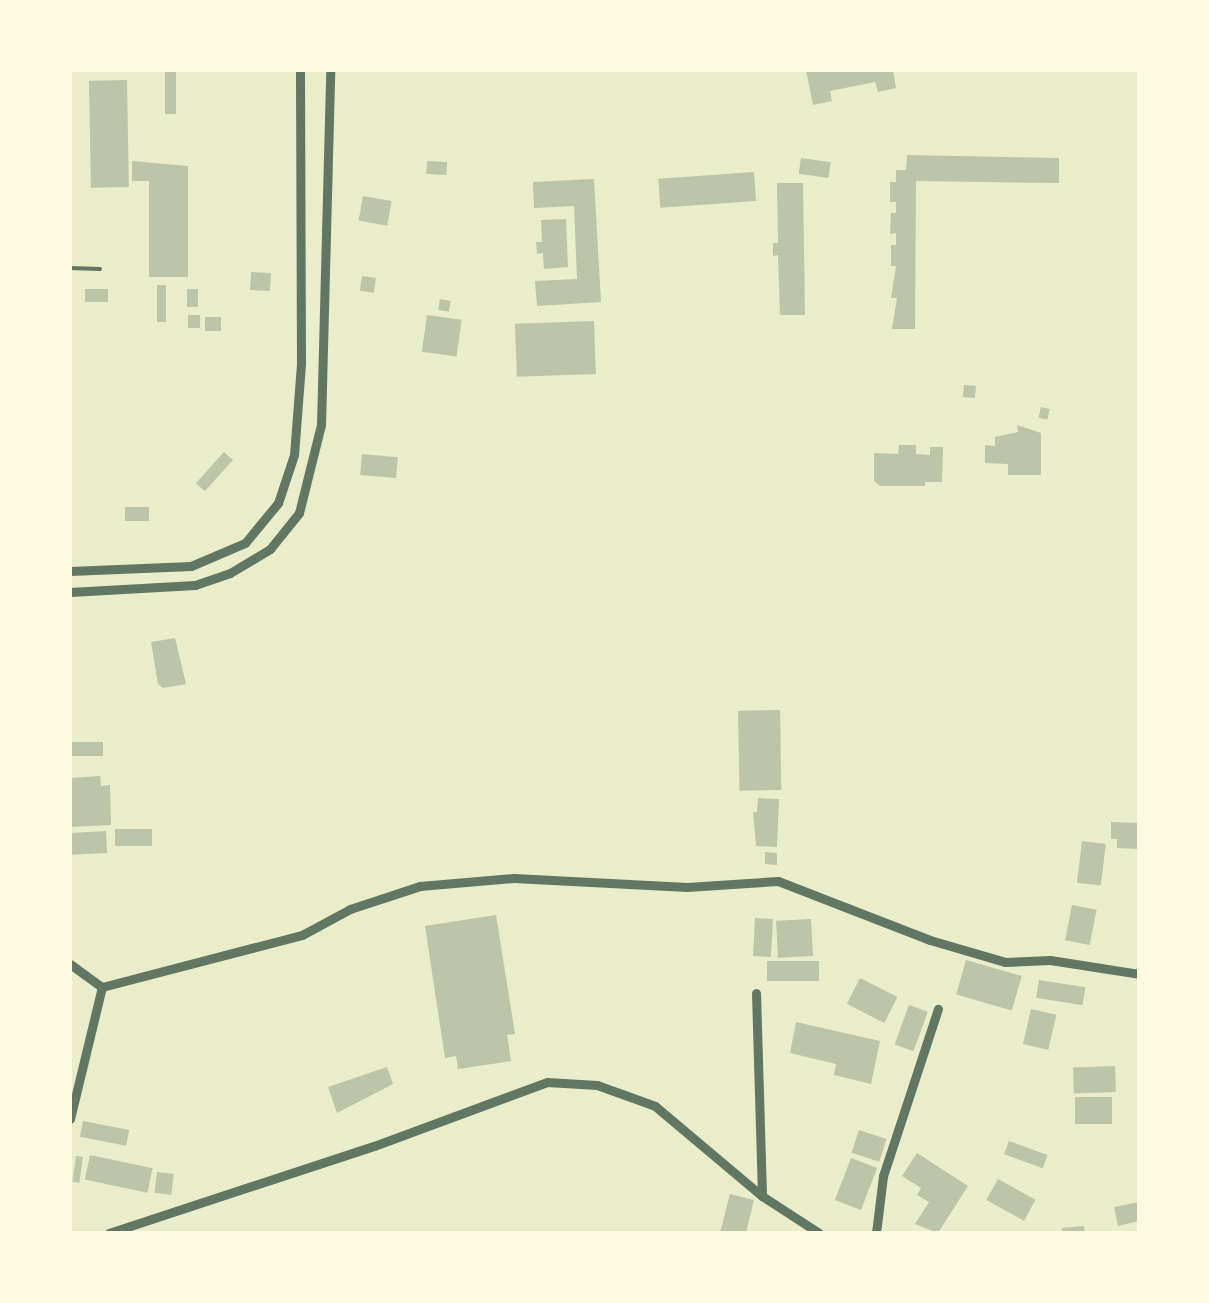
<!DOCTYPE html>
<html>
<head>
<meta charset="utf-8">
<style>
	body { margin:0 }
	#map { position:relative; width:1209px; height:1303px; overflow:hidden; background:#e9edc9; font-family:Raleway,sans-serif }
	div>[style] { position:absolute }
	.building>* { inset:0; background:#bcc5a7; transform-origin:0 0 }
	.service>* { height:4px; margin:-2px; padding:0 2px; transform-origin:2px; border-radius:2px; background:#617663 }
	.minor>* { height:9px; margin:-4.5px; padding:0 4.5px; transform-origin:4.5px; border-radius:4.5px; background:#617663 }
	span { translate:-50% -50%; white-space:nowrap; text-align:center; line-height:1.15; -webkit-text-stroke:9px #fefae0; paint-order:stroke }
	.frame { position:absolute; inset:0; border:72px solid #fefae0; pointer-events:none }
</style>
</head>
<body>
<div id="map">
	<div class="building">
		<div style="left:165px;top:70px;width:11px;height:44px"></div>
		<div style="clip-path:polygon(806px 70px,893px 70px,896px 88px,878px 92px,875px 82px,830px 91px,832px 101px,813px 105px)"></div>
		<div style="left:127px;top:80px;width:107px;height:38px;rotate:89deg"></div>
		<div style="clip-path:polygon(907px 155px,1059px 158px,1059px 183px,916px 181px,915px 329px,892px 329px,897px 298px,891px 298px,896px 266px,891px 266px,891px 245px,896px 245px,896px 233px,890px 234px,891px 213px,896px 213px,896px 202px,890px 202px,890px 182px,896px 182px,896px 170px,906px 170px)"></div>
		<div style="left:801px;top:158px;width:30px;height:16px;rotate:8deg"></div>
		<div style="clip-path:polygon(132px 161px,188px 166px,188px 277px,149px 277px,149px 181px,132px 181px)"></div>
		<div style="left:427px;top:161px;width:20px;height:13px;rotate:3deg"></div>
		<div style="left:754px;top:172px;width:29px;height:96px;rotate:86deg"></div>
		<div style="clip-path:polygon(594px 179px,601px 302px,537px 306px,535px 281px,577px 279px,574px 206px,534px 208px,533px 182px)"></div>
		<div style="clip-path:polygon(777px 183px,803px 183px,805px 315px,780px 315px,778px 255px,773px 256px,773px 243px,778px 243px)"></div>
		<div style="left:363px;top:196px;width:29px;height:25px;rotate:10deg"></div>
		<div style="clip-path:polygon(566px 219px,568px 267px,544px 269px,543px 253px,537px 254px,536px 242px,542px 242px,541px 220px)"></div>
		<div style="left:251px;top:272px;width:20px;height:18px;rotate:3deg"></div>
		<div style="left:362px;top:276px;width:14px;height:15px;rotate:8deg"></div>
		<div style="left:157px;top:285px;width:9px;height:37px"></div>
		<div style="left:85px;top:289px;width:23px;height:13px"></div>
		<div style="left:187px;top:289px;width:11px;height:18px"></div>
		<div style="left:440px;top:299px;width:11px;height:11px;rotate:10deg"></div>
		<div style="left:188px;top:315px;width:12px;height:13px"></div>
		<div style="left:427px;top:315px;width:35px;height:37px;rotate:8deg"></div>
		<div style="left:205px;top:317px;width:16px;height:14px"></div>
		<div style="left:594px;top:321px;width:53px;height:79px;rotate:88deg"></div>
		<div style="left:964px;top:385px;width:12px;height:12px;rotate:5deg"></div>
		<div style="left:1041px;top:407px;width:9px;height:11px;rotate:13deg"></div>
		<div style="clip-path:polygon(1017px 425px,1041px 433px,1041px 475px,1008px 475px,1008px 464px,985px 463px,985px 445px,995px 446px,995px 437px,1018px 432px)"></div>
		<div style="clip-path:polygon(899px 445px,916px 445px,916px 454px,930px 455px,930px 447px,943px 447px,942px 482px,925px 482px,925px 486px,880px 486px,874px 481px,874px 453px,898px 454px)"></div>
		<div style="left:224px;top:452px;width:12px;height:42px;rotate:42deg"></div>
		<div style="left:362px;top:454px;width:36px;height:21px;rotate:5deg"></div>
		<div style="left:149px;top:507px;width:14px;height:24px;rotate:90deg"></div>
		<div style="clip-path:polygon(175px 638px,186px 684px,163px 688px,158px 684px,151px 642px)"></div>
		<div style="left:780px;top:710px;width:80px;height:42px;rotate:89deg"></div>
		<div style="left:103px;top:742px;width:14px;height:33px;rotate:90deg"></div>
		<div style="clip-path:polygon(100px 776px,101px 786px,110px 785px,111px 825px,70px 827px,70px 778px)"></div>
		<div style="clip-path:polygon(758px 798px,779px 799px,777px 847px,756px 846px,753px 812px,757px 812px)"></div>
		<div style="clip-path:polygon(1111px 822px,1139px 823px,1139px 849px,1117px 848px,1117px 839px,1111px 839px)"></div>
		<div style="left:115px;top:829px;width:37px;height:17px"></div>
		<div style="left:106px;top:831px;width:22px;height:36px;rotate:87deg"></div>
		<div style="left:1082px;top:841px;width:24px;height:42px;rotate:7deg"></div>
		<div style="clip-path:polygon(765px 852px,777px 853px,777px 865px,765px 864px)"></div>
		<div style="left:1072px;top:905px;width:25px;height:36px;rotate:11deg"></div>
		<div style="clip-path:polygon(496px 915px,515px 1034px,507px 1035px,511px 1061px,458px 1069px,456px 1056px,445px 1058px,425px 926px)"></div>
		<div style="left:755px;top:918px;width:18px;height:38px;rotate:3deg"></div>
		<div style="left:811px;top:919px;width:37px;height:35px;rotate:87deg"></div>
		<div style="left:966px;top:960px;width:58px;height:36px;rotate:16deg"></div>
		<div style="left:767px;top:961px;width:52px;height:20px"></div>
		<div style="left:860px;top:978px;width:42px;height:29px;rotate:27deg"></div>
		<div style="left:1039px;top:980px;width:47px;height:18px;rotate:9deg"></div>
		<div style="left:909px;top:1005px;width:20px;height:42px;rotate:20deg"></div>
		<div style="left:1031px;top:1009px;width:26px;height:36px;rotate:13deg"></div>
		<div style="clip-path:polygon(796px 1022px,880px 1041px,871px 1084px,834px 1075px,836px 1064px,790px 1053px)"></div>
		<div style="left:1115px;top:1066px;width:26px;height:42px;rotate:88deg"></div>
		<div style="clip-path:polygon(387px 1067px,393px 1084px,337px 1113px,328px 1087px)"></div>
		<div style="left:1075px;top:1097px;width:37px;height:27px"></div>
		<div style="left:83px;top:1121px;width:47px;height:16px;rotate:11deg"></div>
		<div style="left:859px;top:1130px;width:29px;height:24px;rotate:18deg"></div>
		<div style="left:1009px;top:1141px;width:41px;height:14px;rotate:20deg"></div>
		<div style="clip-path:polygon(917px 1153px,968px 1186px,938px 1233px,915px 1224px,929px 1202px,917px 1195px,921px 1188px,902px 1176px)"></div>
		<div style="left:90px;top:1155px;width:64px;height:25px;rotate:12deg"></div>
		<div style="left:76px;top:1156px;width:7px;height:26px;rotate:8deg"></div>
		<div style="left:851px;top:1158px;width:28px;height:45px;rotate:21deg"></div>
		<div style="left:157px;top:1172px;width:17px;height:21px;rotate:7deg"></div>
		<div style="left:998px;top:1179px;width:43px;height:24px;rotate:29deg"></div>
		<div style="clip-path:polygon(730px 1194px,754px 1200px,746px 1233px,720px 1233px)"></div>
		<div style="clip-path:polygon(1139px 1202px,1139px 1221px,1118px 1226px,1114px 1207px)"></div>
		<div style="clip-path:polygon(1084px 1226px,1085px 1233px,1062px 1233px,1062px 1228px)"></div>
	</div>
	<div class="service">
		<div style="left:70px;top:268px;width:30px;rotate:2deg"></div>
	</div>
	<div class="minor">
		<div style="left:70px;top:571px;width:121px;rotate:-2.4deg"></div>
		<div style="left:191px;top:566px;width:59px;rotate:-23.1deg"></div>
		<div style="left:245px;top:543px;width:52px;rotate:-50.5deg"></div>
		<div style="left:278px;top:503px;width:51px;rotate:-71.6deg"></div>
		<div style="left:294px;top:455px;width:92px;rotate:-85.6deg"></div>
		<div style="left:301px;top:363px;width:293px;rotate:-90.2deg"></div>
		<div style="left:70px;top:592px;width:125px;rotate:-3.2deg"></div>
		<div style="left:195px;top:585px;width:37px;rotate:-19deg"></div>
		<div style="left:230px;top:573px;width:47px;rotate:-31deg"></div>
		<div style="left:270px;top:549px;width:46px;rotate:-51.1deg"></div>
		<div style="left:299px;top:513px;width:91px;rotate:-76deg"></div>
		<div style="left:321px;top:425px;width:355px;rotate:-88.5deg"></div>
		<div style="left:70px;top:964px;width:39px;rotate:36deg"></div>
		<div style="left:102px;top:987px;width:207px;rotate:-14.6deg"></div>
		<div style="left:302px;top:935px;width:55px;rotate:-28.4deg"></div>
		<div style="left:350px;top:909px;width:74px;rotate:-18.2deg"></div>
		<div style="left:420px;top:886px;width:94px;rotate:-4.9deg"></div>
		<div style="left:514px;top:878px;width:173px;rotate:3deg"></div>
		<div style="left:687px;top:887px;width:91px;rotate:-3.8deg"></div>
		<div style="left:778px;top:881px;width:163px;rotate:21.2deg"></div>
		<div style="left:930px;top:940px;width:78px;rotate:16.3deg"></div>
		<div style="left:1005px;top:962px;width:45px;rotate:-2.5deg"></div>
		<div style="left:1050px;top:960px;width:90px;rotate:8.9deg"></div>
		<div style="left:756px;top:993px;width:203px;rotate:88.3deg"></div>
		<div style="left:70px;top:1119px;width:136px;rotate:-76.4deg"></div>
		<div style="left:109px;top:1233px;width:279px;rotate:-18.2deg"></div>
		<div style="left:374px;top:1146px;width:184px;rotate:-20.3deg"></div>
		<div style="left:547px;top:1082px;width:50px;rotate:3.4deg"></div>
		<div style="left:597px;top:1085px;width:62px;rotate:19.9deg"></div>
		<div style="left:655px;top:1106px;width:140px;rotate:40.1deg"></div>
		<div style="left:762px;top:1196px;width:68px;rotate:33deg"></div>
		<div style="left:876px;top:1233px;width:57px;rotate:-83deg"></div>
		<div style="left:883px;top:1176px;width:176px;rotate:-71.8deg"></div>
	</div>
	<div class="frame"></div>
</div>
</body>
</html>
